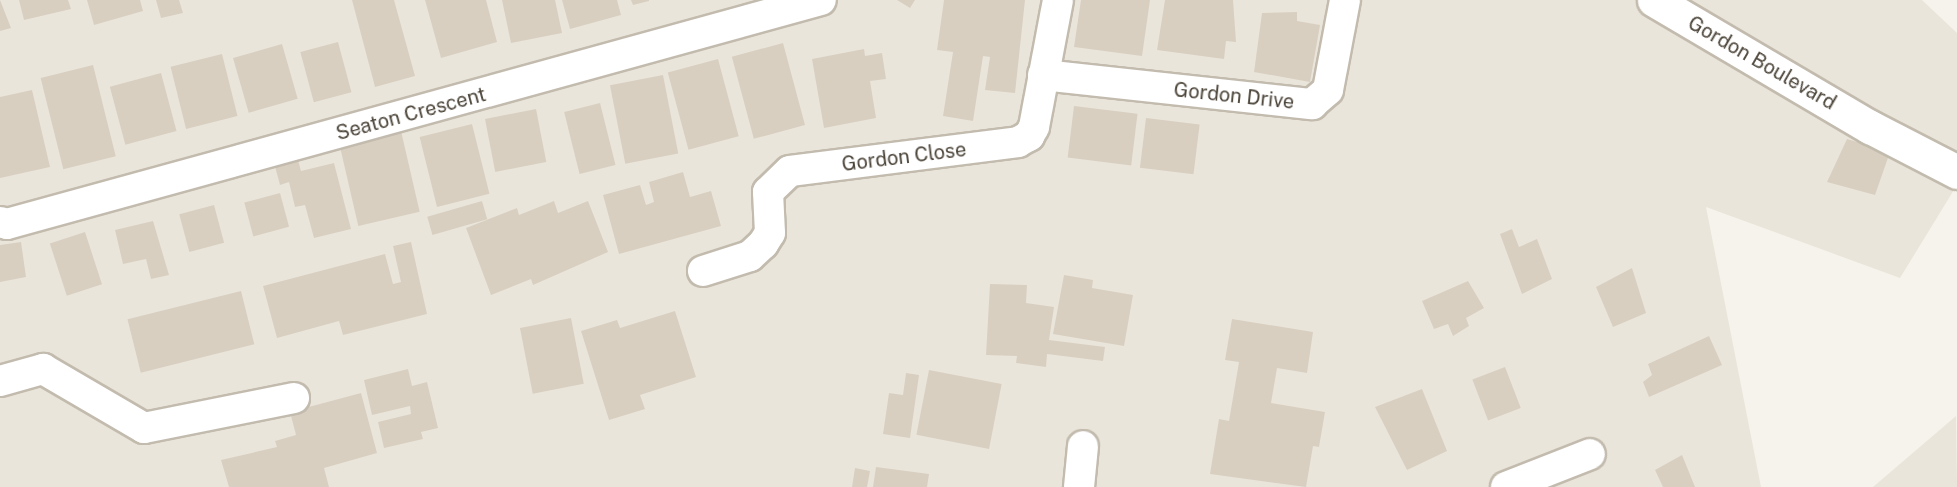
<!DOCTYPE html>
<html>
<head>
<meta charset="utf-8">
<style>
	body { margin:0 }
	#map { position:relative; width:1957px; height:487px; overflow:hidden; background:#f6f3ec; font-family:"Public Sans",sans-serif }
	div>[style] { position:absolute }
	.residential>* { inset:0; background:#eae5da }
	.building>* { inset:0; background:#d8cfc1; transform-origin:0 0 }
	.roads { filter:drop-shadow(2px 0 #c2bbae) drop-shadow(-2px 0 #c2bbae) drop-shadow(0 2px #c2bbae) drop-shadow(0 -2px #c2bbae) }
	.minor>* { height:30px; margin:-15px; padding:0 15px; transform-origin:15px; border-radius:15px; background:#fff }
	.tertiary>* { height:33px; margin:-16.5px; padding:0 16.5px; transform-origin:16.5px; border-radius:16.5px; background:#fff }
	span { translate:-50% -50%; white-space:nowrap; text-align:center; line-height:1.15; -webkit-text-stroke:4.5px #fff; paint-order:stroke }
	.street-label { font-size:20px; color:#4b4439 }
</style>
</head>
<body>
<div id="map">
	<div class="residential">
		<div style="clip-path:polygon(0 0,1922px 0,1957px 33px,1957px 185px,1900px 278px,1706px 207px,1761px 487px,0 487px)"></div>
		<div style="clip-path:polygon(1956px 416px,1957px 487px,1873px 487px)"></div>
	</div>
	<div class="building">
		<div style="clip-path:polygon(0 0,11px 28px,0 31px)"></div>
		<div style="clip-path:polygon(19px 0,68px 0,71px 9px,24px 20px)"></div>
		<div style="clip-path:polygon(87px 0,140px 0,143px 11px,94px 25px)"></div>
		<div style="clip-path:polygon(156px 0,179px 0,183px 13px,161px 18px)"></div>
		<div style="clip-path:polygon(352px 0,394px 0,415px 76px,375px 87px)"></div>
		<div style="clip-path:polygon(425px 0,486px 0,497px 42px,441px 58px)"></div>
		<div style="clip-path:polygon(502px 0,555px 0,562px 33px,511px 43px)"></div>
		<div style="clip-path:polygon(562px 0,617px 0,621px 15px,570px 29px)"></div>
		<div style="clip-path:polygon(631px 0,649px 0,649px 1px,633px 5px)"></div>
		<div style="clip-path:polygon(897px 0,915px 0,910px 8px)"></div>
		<div style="clip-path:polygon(944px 0,1025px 0,1015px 93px,985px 90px,990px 57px,983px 56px,973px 121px,943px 116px,953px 52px,937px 50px)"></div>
		<div style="clip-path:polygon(1081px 0,1150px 0,1142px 56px,1074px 47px)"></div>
		<div style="clip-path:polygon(1165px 0,1233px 0,1236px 42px,1226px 41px,1224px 59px,1157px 50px)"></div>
		<div style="clip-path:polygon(1297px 12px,1297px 21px,1320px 25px,1310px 82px,1254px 72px,1262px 13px)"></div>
		<div style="left:338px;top:42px;width:52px;height:39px;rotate:75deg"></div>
		<div style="left:783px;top:43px;width:85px;height:53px;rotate:75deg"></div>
		<div style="left:282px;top:44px;width:57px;height:51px;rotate:74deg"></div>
		<div style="clip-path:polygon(864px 49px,865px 56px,882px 53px,886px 79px,870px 81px,876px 118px,824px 128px,812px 59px)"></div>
		<div style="left:222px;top:54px;width:64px;height:53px;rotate:76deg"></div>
		<div style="left:718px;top:59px;width:80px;height:52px;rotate:75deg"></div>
		<div style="left:93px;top:65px;width:94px;height:54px;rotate:76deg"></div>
		<div style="left:161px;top:73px;width:60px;height:53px;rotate:75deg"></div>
		<div style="left:663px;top:75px;width:80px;height:54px;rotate:79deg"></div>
		<div style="clip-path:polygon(32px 90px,50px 167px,0 178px,0 97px)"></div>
		<div style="left:600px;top:103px;width:64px;height:37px;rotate:76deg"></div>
		<div style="left:1074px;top:106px;width:64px;height:52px;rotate:7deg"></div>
		<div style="left:536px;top:109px;width:54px;height:52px;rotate:79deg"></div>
		<div style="left:1146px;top:118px;width:54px;height:50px;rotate:7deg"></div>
		<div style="left:472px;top:124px;width:72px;height:54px;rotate:76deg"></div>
		<div style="left:401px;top:131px;width:83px;height:63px;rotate:77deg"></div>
		<div style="clip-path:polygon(1847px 139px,1890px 152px,1875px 195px,1827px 182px)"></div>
		<div style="clip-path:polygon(296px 153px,301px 171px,334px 163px,351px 229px,314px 238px,305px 205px,295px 207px,289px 182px,280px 185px,273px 159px)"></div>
		<div style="clip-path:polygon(683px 172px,690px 197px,711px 191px,721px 226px,619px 254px,603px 195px,640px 185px,646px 205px,654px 202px,649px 182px)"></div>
		<div style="left:280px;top:193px;width:35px;height:37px;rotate:75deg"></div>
		<div style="left:482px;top:201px;width:19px;height:57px;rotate:74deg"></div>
		<div style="clip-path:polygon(554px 201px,558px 213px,588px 201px,608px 252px,533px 285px,531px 279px,491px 295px,466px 228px,517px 208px,519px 215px)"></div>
		<div style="left:214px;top:205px;width:39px;height:36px;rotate:75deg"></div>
		<div style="clip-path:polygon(153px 221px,169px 275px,151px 279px,146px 259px,123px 264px,115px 230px)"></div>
		<div style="clip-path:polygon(1512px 229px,1519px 247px,1537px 239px,1552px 279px,1522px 294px,1500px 234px)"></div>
		<div style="left:85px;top:232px;width:55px;height:37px;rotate:72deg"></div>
		<div style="clip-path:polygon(21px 242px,26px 277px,0 282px,0 245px)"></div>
		<div style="clip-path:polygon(411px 242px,427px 314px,343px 335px,339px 321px,277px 338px,263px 286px,385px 254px,393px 284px,401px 282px,393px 246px)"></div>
		<div style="clip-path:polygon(1632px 268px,1646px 313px,1613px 327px,1596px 287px)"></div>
		<div style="clip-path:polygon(1064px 275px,1093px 280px,1092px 288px,1133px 295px,1124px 346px,1053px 334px)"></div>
		<div style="clip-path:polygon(1468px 281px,1484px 308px,1466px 318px,1469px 326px,1453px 336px,1448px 324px,1434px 329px,1422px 301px)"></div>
		<div style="clip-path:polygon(990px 284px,1027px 285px,1026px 303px,1054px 307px,1049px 340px,1105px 347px,1103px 361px,1047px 354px,1046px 367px,1016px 363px,1017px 356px,986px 355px)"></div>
		<div style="left:241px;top:291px;width:55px;height:117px;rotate:76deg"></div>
		<div style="clip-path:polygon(675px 311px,696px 377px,640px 395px,645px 409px,609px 420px,581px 331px,617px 320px,620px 328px)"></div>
		<div style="left:571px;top:318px;width:67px;height:52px;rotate:79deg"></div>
		<div style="clip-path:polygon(1232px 319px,1313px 332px,1307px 373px,1277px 368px,1271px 403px,1325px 412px,1319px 447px,1313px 446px,1306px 487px,1210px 474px,1219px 419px,1229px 421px,1239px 362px,1225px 360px)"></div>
		<div style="clip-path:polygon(1709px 336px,1722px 365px,1649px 397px,1643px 382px,1652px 375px,1648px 364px)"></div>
		<div style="left:1505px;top:367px;width:44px;height:35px;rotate:69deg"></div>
		<div style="clip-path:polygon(408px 369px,412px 386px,427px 382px,438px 428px,421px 432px,423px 439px,384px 448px,378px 422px,411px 414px,410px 406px,372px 415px,364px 380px)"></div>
		<div style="left:929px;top:370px;width:74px;height:66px;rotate:11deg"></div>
		<div style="clip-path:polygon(906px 373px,919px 375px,910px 438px,883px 434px,889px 393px,903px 395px)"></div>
		<div style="clip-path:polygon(1422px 389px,1447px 451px,1407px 470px,1375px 407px)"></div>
		<div style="clip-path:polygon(361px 393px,377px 453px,324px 468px,329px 487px,229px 487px,221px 460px,277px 447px,275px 441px,296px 435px,290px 412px)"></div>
		<div style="clip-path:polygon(1682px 455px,1695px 487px,1663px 487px,1655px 470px)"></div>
		<div style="clip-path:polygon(876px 467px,929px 474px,927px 487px,873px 487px)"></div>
		<div style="clip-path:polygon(855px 468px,870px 471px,867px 487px,852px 487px)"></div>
	</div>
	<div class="roads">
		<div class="minor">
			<div style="left:1043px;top:75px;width:271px;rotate:6.2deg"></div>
			<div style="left:1312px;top:104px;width:21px;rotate:-41deg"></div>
			<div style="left:1328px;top:90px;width:92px;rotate:-79.3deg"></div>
			<div style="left:0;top:222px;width:7px;rotate:16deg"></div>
			<div style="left:7px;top:224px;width:844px;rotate:-15.39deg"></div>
			<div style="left:703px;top:271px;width:49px;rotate:-17.7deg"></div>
			<div style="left:750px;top:256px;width:18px;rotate:-43deg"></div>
			<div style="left:763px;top:244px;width:13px;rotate:-58deg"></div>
			<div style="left:770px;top:233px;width:41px;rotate:-92.8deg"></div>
			<div style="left:768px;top:192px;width:30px;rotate:-44deg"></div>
			<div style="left:790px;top:171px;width:230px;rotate:-7.2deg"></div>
			<div style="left:1018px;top:142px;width:13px;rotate:-29deg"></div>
			<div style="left:1029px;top:136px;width:10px;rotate:-61deg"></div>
			<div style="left:1034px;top:127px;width:129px;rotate:-79.3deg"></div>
			<div style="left:0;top:381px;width:45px;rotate:-15.6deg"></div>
			<div style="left:43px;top:369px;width:117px;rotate:30.3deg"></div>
			<div style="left:144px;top:428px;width:153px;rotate:-11.3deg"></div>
			<div style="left:1079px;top:487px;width:41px;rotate:-84.4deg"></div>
			<div style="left:1506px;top:487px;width:90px;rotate:-21.4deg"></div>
		</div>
		<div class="tertiary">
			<div style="left:1654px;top:0;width:251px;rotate:30.5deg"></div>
			<div style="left:1870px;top:127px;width:98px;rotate:27.3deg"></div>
		</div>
	</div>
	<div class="street-label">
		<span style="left:1762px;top:63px;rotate:30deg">Gordon Boulevard</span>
		<span style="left:1234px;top:96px;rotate:6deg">Gordon Drive</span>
		<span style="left:411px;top:114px;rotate:-15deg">Seaton Crescent</span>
		<span style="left:904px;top:157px;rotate:-7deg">Gordon Close</span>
	</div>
</div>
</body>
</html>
